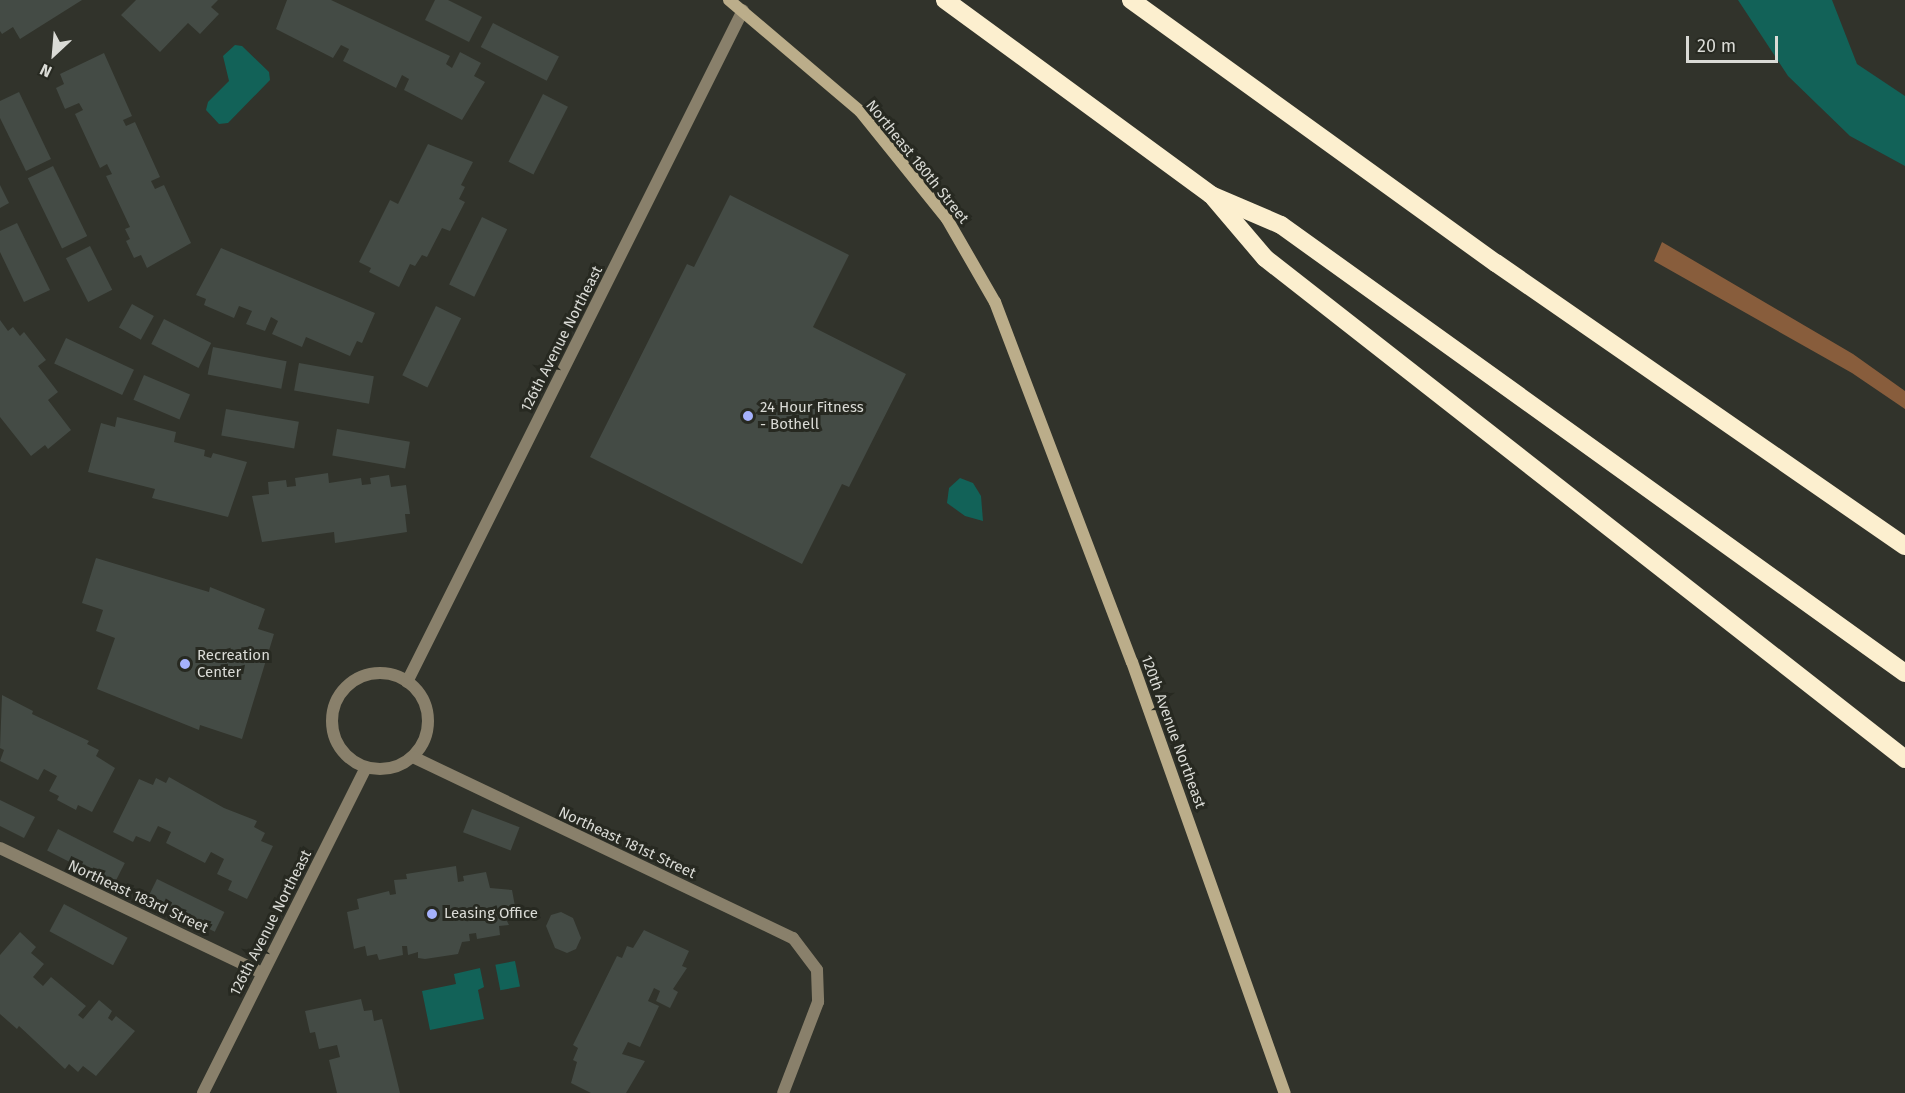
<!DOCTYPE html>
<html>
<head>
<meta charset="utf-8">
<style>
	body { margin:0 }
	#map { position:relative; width:1905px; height:1093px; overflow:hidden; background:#31332b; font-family:"Fira Sans",sans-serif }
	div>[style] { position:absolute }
	.forest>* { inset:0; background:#885d3c }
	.water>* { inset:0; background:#126258; transform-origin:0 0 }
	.building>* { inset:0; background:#444b45; transform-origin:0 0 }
	.street>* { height:12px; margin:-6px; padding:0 6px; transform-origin:6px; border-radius:6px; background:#89806b }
	.street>.ring { margin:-6px; padding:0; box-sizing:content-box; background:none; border:12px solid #89806b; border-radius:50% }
	.secondary>* { height:12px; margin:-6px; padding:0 6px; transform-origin:6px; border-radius:6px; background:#bbad8a }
	.highway>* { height:18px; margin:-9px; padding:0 9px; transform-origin:9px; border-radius:9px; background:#fcefcf }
	.dots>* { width:16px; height:16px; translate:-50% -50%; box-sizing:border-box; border:3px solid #272921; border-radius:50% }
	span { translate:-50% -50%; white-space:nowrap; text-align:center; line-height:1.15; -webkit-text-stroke:6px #272921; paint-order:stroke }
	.street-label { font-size:15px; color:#dadbd6 }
	.poi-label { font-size:15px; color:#dadbd6 }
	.left { translate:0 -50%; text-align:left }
	.north { position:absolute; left:24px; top:24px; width:60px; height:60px; -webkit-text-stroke:4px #272921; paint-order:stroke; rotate:206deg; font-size:16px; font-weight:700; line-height:24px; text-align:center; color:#dadbd6 }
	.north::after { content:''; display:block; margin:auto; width:21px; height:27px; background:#dadbd6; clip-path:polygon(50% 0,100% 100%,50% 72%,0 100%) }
	.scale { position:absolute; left:1686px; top:36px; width:92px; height:27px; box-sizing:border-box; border:3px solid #dadbd6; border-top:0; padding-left:8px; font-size:18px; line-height:21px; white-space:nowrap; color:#dadbd6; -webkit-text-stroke:4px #272921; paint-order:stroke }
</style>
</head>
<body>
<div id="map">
	<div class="forest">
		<div style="clip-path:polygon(1662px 242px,1853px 354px,1905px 391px,1905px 409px,1852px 373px,1654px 261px)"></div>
	</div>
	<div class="water">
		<div style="clip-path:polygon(1738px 0,1832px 0,1857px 64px,1905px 96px,1905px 166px,1850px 136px,1788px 76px)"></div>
		<div style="clip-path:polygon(235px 45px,242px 46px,269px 72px,270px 80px,228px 123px,219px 124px,206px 110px,208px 102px,229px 81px,223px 56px)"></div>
		<div style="clip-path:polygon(960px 478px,973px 483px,981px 496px,983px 521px,965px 516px,947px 503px,949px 488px)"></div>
		<div style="left:515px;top:961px;width:26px;height:20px;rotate:79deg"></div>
		<div style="clip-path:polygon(480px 968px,484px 987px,478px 990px,484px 1019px,430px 1030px,422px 991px,456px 984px,454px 974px)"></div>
	</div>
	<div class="building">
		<div style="clip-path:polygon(0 0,82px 0,20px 39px,13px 27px,2px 34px,0 31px)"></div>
		<div style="clip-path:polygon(136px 0,218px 0,211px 7px,219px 14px,200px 34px,188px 23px,160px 52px,121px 15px)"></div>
		<div style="clip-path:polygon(287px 0,331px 0,450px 56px,446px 64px,452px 68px,460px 52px,481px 63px,474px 76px,485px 82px,462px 120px,404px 90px,409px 79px,402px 75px,396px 88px,343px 61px,349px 49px,341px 45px,333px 58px,276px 29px)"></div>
		<div style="clip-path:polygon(435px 0,448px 0,482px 17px,469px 42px,425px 20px)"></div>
		<div style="left:493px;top:23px;width:74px;height:27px;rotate:27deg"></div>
		<div style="clip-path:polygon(104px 53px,132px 116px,123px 120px,126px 126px,135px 122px,160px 177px,151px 181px,155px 189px,164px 185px,191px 243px,147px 268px,141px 255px,134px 258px,126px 241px,130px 239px,125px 229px,130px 227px,106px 176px,112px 174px,107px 164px,100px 168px,75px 114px,83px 110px,79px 103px,65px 109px,56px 88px,64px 84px,60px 74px)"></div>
		<div style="clip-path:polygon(19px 92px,51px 159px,26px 171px,0 118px,0 101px)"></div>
		<div style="left:543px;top:94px;width:28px;height:76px;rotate:27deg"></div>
		<div style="clip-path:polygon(428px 144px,473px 162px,461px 185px,465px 187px,459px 199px,465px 202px,450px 231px,442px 228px,427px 257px,422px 255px,415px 266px,410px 264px,399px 287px,369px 272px,371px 268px,359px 262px,390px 200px,398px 204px)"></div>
		<div style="left:53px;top:166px;width:78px;height:28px;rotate:64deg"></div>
		<div style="clip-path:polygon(0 185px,9px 203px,0 208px)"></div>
		<div style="clip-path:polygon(730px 195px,849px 255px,813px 327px,906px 374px,849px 487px,842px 484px,802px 564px,590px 457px,687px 264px,694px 267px)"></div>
		<div style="left:482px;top:217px;width:28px;height:75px;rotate:26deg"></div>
		<div style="clip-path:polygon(17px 223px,50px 290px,24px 302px,0 252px,0 231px)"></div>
		<div style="left:90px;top:246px;width:49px;height:27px;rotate:63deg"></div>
		<div style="clip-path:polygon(221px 248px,375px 313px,362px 343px,357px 341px,350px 356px,306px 337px,302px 347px,272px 334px,278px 321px,271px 317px,265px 331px,246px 324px,252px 311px,239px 306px,234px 318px,204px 305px,206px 299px,196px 295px)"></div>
		<div style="left:132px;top:304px;width:25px;height:27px;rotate:29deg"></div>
		<div style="left:436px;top:306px;width:28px;height:77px;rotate:26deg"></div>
		<div style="left:164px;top:319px;width:53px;height:28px;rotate:27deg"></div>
		<div style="clip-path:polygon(0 320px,8px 331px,13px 327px,20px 336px,24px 332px,46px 360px,38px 366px,58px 392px,48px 400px,71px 430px,48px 449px,45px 445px,31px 456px,0 417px)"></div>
		<div style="left:66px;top:338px;width:75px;height:28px;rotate:25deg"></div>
		<div style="left:213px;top:347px;width:75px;height:28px;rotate:11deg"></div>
		<div style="left:299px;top:363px;width:76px;height:28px;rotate:10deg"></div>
		<div style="left:144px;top:375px;width:50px;height:27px;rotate:23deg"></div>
		<div style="left:226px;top:409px;width:74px;height:27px;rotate:10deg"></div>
		<div style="clip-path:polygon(117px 417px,176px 432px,174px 442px,205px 450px,204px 456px,211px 458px,213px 453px,247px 462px,228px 517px,152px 498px,155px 489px,88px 472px,101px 423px,115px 427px)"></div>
		<div style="left:337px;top:429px;width:74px;height:27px;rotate:10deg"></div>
		<div style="clip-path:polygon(328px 473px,329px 483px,361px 478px,362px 485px,371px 484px,370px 478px,389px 475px,391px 487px,406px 485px,410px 514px,405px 514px,407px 532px,335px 543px,334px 532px,262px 542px,252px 496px,269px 494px,268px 482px,286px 480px,287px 487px,296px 486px,295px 478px)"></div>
		<div style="clip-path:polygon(96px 558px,209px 592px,210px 587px,265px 609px,258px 629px,274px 634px,242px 739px,200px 725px,199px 730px,97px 689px,115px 638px,96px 631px,103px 610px,82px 603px)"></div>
		<div style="clip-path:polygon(2px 695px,33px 711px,32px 714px,89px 741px,87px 744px,99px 750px,96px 756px,115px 768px,92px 812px,78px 805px,76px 810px,57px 800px,59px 796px,49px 791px,57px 776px,44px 769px,38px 780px,0 761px,4px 750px,0 748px)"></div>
		<div style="clip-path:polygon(169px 777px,224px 808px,257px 821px,254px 827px,265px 833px,261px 841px,273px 846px,247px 899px,228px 890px,232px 881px,217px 874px,224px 859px,211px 852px,205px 863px,166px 843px,171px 832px,158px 826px,150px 842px,136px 836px,133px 842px,113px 832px,139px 779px,153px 785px,156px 778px,166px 783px)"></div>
		<div style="clip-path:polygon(0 800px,35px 817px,24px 838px,0 826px)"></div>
		<div style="left:472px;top:809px;width:51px;height:25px;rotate:21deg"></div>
		<div style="left:58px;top:829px;width:75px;height:24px;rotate:27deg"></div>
		<div style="clip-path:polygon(456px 866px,458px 882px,464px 881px,463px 876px,486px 872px,490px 888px,512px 890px,517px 917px,506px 919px,509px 925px,499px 926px,500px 935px,477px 939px,476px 933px,469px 934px,470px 941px,462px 942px,458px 954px,425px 959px,418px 958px,418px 952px,408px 955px,407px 946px,402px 946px,403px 955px,379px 960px,377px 954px,367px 956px,365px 946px,354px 949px,347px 912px,359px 909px,357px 899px,389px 891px,390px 895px,396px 894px,394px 880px,407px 879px,406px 874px)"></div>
		<div style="left:157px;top:879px;width:75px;height:22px;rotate:26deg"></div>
		<div style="left:64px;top:904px;width:72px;height:31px;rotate:28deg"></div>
		<div style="clip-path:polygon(561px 912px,573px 918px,581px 938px,576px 949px,567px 953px,555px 948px,546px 926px,551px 915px)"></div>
		<div style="clip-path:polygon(644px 930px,689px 951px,682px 966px,687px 968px,673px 989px,678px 992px,670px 1008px,656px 1001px,660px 991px,654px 988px,648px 1001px,659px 1006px,640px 1047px,628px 1042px,622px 1054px,645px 1061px,626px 1093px,591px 1093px,571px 1083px,577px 1062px,573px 1060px,578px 1048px,573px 1045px,617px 956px,622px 958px,627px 946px,633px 948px)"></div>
		<div style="clip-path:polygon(20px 932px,36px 947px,31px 953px,44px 964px,33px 977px,43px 986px,51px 977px,86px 1006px,78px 1015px,83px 1019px,99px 1000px,112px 1011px,108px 1018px,112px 1021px,116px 1016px,135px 1031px,96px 1076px,83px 1066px,78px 1072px,69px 1064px,65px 1069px,19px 1026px,17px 1029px,0 1014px,0 955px)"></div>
		<div style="clip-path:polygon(361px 999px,364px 1011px,372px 1010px,374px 1021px,382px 1019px,400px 1093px,337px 1093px,329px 1060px,340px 1057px,337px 1045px,319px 1049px,315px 1032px,310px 1033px,305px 1011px)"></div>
	</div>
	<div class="street">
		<div class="ring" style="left:332px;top:673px;width:84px;height:84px"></div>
		<div style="left:407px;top:682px;width:751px;rotate:-63.43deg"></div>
		<div style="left:413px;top:757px;width:421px;rotate:25.5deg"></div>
		<div style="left:793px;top:938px;width:40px;rotate:53deg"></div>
		<div style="left:817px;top:970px;width:32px;rotate:88deg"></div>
		<div style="left:818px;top:1002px;width:97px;rotate:111deg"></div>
		<div style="left:0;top:848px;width:290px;rotate:25.5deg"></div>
		<div style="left:203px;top:1093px;width:364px;rotate:-63.4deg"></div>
	</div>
	<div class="secondary">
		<div style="left:729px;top:0;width:172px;rotate:40.3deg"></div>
		<div style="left:860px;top:111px;width:139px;rotate:51.1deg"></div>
		<div style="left:947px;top:219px;width:96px;rotate:60deg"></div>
		<div style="left:995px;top:302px;width:385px;rotate:69.2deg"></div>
		<div style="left:1132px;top:662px;width:457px;rotate:70.5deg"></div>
	</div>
	<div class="highway">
		<div style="left:945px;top:0;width:330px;rotate:36.2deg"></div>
		<div style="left:1211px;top:195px;width:76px;rotate:23.2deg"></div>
		<div style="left:1281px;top:225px;width:768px;rotate:35.68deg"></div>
		<div style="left:1131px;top:0;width:450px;rotate:35.8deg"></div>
		<div style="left:1496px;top:263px;width:497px;rotate:34.7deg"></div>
		<div style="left:1214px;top:198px;width:79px;rotate:49.6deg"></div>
		<div style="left:1265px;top:258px;width:813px;rotate:38.05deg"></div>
	</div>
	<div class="dots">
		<div style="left:748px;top:416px;background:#a5b1fc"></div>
		<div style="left:185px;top:664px;background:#a5b1fc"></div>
		<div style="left:432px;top:914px;background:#a5b1fc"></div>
	</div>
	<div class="street-label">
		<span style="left:917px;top:162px;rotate:51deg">Northeast 180th Street</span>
		<span style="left:562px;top:339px;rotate:-63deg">126th Avenue Northeast</span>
		<span style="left:1173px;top:732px;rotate:70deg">120th Avenue Northeast</span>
		<span style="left:627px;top:843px;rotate:25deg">Northeast 181st Street</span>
		<span style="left:138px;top:897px;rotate:25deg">Northeast 183rd Street</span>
		<span style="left:271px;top:923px;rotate:-63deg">126th Avenue Northeast</span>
	</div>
	<div class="poi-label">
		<span class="left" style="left:760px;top:416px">24 Hour Fitness<br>- Bothell</span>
		<span class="left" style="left:197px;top:664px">Recreation<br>Center</span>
		<span class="left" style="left:444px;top:914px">Leasing Office</span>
	</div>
	<div class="north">N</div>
	<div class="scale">20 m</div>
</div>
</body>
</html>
